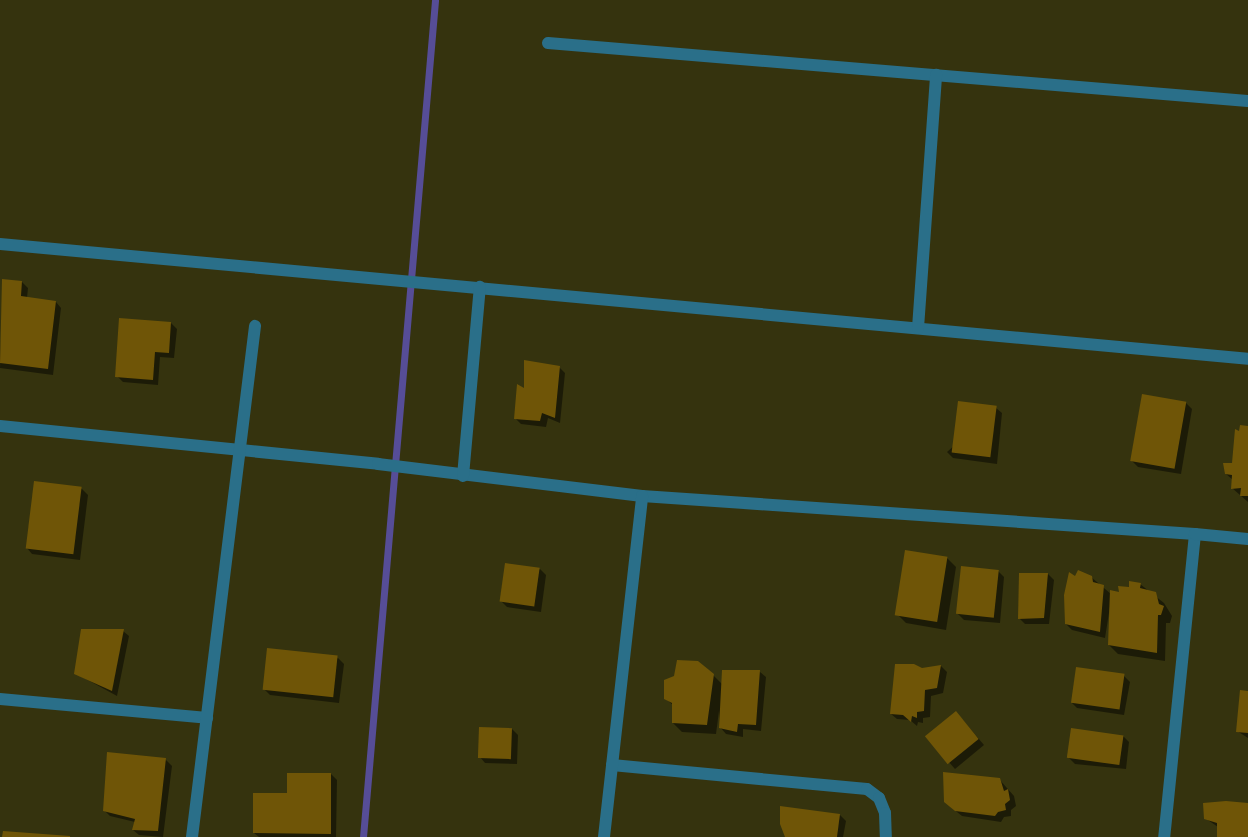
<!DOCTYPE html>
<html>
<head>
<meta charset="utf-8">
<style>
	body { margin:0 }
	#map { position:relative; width:1248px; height:837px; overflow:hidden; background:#35330e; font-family:"Work Sans",sans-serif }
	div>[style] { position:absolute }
	.shadow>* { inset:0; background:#0007 }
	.stream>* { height:7px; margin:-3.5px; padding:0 3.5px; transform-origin:3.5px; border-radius:3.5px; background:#564d97 }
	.building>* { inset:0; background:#6f5507; transform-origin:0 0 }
	.street>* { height:12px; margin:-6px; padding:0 6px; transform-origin:6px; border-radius:6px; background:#2a6f89 }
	span { translate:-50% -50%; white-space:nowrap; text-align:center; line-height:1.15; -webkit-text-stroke:4px #35330e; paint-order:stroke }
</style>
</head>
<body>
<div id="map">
	<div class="shadow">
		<div style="clip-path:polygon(3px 280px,22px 282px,28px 288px,27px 298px,56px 302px,61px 308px,53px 375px,0 368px)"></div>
		<div style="clip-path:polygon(171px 323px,177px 329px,174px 358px,160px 357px,158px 385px,123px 382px,117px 376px)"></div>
		<div style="clip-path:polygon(559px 367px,565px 373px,560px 423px,548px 418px,546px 427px,521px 424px,515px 418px,525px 390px)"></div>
		<div style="clip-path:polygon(1186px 403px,1192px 409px,1181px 474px,1138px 467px,1132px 461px)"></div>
		<div style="clip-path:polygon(996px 408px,1002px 413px,997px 464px,953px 458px,947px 452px)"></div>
		<div style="clip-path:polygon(1248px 427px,1248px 502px,1232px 488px,1233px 480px,1226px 474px,1233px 464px,1240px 433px)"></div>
		<div style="clip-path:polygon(35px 483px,82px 489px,88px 495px,80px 560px,32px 554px,27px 548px)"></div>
		<div style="clip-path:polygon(947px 558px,956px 567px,946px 630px,906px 623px,897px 614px)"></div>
		<div style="clip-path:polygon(540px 569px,546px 575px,541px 612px,507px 607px,501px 601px)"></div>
		<div style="clip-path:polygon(998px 571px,1004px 577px,1000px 623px,964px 620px,958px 614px)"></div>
		<div style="clip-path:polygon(1048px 574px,1054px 580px,1049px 624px,1025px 624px,1019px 618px)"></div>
		<div style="clip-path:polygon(1091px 577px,1111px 594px,1121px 593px,1140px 584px,1164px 603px,1172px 616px,1170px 623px,1166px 623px,1165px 661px,1118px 654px,1109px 645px,1111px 600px,1105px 638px,1072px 630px,1066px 624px,1075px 578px)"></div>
		<div style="clip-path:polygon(123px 631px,129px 636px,117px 696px,75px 673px)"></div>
		<div style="clip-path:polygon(338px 658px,344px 664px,339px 703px,270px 695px,264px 689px)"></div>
		<div style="clip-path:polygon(941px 666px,947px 672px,943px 693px,931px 696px,930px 717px,923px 718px,923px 723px,918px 722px,917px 726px,910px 720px,897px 719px,891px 714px,922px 670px)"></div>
		<div style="clip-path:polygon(760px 672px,766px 677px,761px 731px,743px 729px,743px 737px,726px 734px,720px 727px,719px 711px,716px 734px,682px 732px,673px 723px,674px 706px,665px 698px,713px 675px,722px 684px)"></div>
		<div style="clip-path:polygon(1124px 676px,1130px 682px,1124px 715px,1077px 708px,1071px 702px)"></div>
		<div style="clip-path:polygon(1248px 692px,1248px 738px,1237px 731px)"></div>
		<div style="clip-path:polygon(961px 718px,984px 745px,955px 769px,927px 737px)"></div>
		<div style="clip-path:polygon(512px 729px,518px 735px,517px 764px,485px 763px,480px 757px)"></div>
		<div style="clip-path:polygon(1123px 736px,1129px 742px,1126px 769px,1075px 764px,1069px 758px)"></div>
		<div style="clip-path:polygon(166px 760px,172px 766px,163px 837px,139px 835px,133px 830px,135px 822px,110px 816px,104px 810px)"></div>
		<div style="clip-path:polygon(331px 774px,337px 780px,336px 837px,259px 837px,254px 833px,288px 794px)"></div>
		<div style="clip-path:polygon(999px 779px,1014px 796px,1016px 806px,1011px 810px,1011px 816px,1004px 817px,1001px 822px,962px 816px,952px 808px)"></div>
		<div style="clip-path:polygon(1248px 805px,1248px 837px,1219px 837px,1218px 827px,1205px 818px)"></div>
		<div style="clip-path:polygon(840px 815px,846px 821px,843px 837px,787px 837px)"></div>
	</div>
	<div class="stream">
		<div style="left:363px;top:837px;width:840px;rotate:-85.08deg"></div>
	</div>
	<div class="building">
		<div style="clip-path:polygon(2px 279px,22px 281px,21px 296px,56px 301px,48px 369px,0 363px)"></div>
		<div style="clip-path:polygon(119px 318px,171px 322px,169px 353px,155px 352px,153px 380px,115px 377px)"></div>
		<div style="clip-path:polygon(524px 360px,560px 366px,555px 418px,542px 413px,540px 421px,514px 419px,517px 384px,524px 388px)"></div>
		<div style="left:1142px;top:394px;width:45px;height:68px;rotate:10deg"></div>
		<div style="left:958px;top:401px;width:39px;height:52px;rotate:7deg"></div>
		<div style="clip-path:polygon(1240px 425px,1248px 426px,1248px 496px,1240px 496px,1241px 488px,1231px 489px,1232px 475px,1225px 474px,1223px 463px,1232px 463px,1235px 429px,1239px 431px)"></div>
		<div style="left:34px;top:481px;width:48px;height:68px;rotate:7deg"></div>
		<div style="left:905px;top:550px;width:43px;height:66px;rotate:9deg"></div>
		<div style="left:505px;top:563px;width:35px;height:39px;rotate:8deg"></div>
		<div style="left:961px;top:566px;width:38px;height:48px;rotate:6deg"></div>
		<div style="clip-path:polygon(1078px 570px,1092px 576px,1093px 582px,1104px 585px,1100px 632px,1065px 624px,1064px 595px,1069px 572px,1075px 576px)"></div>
		<div style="clip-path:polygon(1019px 573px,1048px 573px,1044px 618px,1018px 619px)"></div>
		<div style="clip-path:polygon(1129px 581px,1141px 583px,1140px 588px,1156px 592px,1159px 604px,1164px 606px,1161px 615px,1158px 615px,1157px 653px,1108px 645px,1110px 590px,1119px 592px,1118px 586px,1129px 587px)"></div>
		<div style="clip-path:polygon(81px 629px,124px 629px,112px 691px,74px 674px)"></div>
		<div style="left:267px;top:648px;width:71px;height:42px;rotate:6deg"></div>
		<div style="clip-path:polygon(677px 660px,698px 661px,714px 674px,707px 725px,672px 723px,672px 703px,664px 699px,664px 680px,674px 676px)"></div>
		<div style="clip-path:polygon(895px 664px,914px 664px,922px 668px,941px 665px,937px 688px,925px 690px,924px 711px,917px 712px,917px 718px,912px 716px,911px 722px,903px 715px,890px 714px)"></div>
		<div style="left:1076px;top:667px;width:49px;height:36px;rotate:8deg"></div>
		<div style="clip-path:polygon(722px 670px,760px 670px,756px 725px,738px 724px,737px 732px,719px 728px)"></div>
		<div style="clip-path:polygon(1240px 690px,1248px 691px,1248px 733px,1236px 732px)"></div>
		<div style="left:956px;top:711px;width:36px;height:40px;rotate:51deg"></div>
		<div style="left:479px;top:727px;width:33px;height:31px;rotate:2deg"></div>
		<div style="left:1071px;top:728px;width:53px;height:30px;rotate:8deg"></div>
		<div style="clip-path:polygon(107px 752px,166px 758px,158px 831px,132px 830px,135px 819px,103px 811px)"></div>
		<div style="clip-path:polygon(943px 772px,1000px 778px,1004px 791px,1008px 789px,1010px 800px,1005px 804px,1006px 810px,998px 812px,995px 816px,955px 811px,944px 802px)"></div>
		<div style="clip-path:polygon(287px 773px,331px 773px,331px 834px,253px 833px,253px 793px,287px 793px)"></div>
		<div style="clip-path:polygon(1226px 801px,1248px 803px,1248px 837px,1217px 837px,1217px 823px,1204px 819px,1203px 803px)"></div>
		<div style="clip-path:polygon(780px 806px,840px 814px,837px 837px,785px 837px,780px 824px)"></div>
		<div style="clip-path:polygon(3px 831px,70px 836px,70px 837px,2px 837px)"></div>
	</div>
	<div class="street">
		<div style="left:548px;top:43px;width:702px;rotate:4.74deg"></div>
		<div style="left:0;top:244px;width:1253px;rotate:5.26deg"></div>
		<div style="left:918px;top:328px;width:254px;rotate:-85.9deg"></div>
		<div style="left:0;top:426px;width:380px;rotate:5.7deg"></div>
		<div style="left:378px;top:464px;width:266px;rotate:6.9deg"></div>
		<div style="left:642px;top:496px;width:554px;rotate:3.93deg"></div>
		<div style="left:1195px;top:534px;width:305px;rotate:95.8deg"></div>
		<div style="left:463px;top:476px;width:190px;rotate:-84.9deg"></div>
		<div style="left:1195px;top:534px;width:53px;rotate:5.4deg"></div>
		<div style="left:0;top:699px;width:208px;rotate:5.2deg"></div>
		<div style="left:612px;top:765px;width:256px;rotate:5.4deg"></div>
		<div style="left:867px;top:789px;width:15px;rotate:37deg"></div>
		<div style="left:879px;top:798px;width:16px;rotate:68deg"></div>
		<div style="left:885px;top:813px;width:24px;rotate:88deg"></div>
		<div style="left:192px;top:837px;width:515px;rotate:-82.97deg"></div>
		<div style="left:604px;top:837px;width:343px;rotate:-83.6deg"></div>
	</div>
</div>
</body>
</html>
